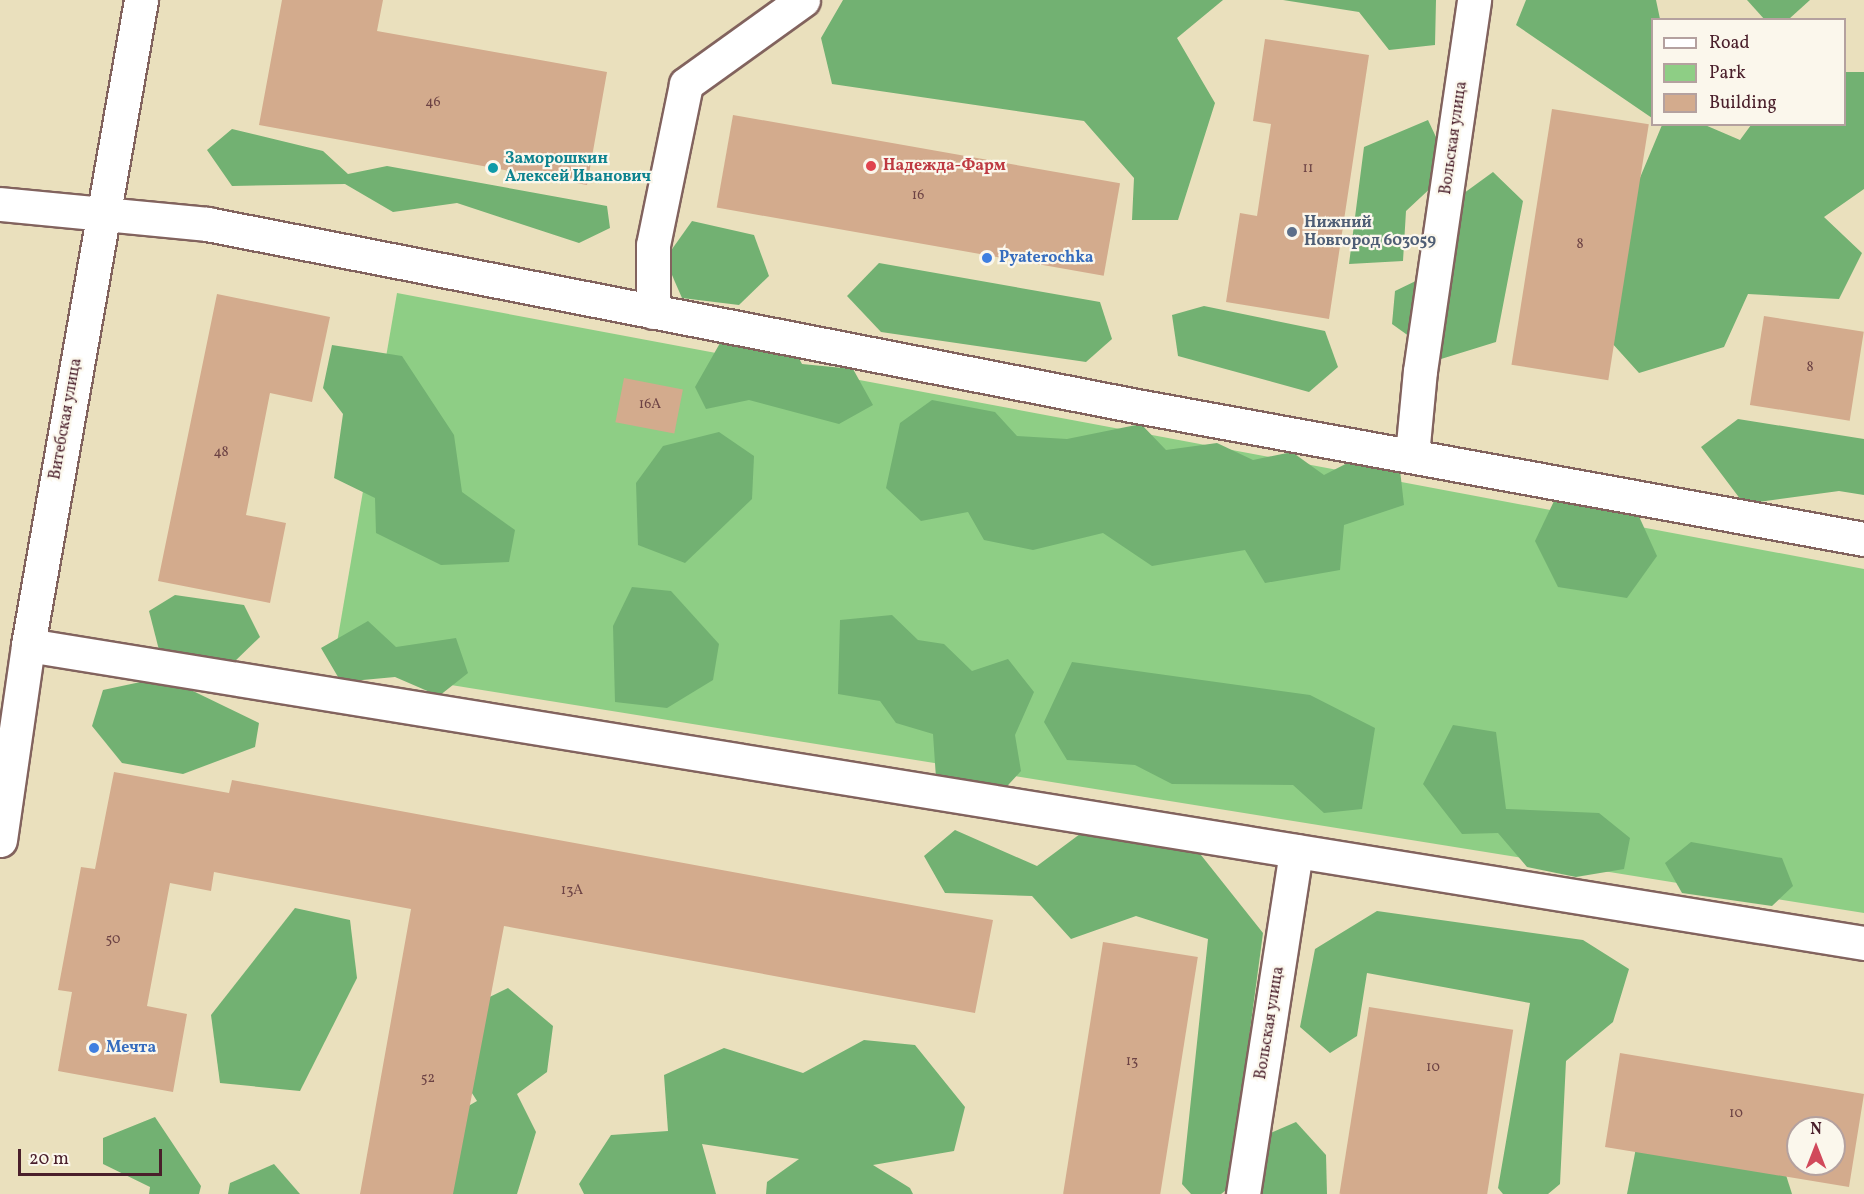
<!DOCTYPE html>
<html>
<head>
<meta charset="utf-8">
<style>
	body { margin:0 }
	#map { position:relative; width:1864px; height:1194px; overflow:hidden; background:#eae0bd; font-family:Vollkorn,serif }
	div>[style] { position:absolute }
	.green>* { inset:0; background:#8ece85 }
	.forest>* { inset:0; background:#72b172 }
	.building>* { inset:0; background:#d3ab8d; transform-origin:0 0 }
	.roads { filter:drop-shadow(2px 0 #82635e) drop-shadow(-2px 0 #82635e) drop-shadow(0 2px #82635e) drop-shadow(0 -2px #82635e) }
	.minor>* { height:33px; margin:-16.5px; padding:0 16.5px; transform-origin:16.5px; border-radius:16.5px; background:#fff }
	.tertiary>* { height:33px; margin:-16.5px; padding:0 16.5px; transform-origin:16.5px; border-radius:16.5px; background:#fff }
	.dots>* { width:16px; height:16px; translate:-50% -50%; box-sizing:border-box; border:3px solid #fbf7ec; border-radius:50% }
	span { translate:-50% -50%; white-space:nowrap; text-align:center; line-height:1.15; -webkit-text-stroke:4.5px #fbf7ec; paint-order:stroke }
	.number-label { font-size:14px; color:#6c4244 }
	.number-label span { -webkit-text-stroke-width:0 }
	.street-label { font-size:16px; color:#4a1f2b }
	.culture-label { font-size:16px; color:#0d838f; font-weight:700 }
	.left { translate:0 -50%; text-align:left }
	.health-label { font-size:16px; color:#be3a42; font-weight:700 }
	.service-label { font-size:16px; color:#4e5e75; font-weight:700 }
	.shop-label { font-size:16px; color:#366cbe; font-weight:700 }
	.legend { position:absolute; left:1651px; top:18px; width:195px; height:108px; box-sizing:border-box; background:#fbf7ec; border:2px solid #b4a19f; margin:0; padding:8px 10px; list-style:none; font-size:18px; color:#4a1f2b }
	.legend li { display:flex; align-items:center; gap:12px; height:30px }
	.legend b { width:30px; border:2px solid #b4a19f }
	.north { position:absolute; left:1786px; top:1116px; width:60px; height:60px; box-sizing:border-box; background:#fbf7ec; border:2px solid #b4a19f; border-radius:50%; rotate:0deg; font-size:16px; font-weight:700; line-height:24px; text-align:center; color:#4a1f2b }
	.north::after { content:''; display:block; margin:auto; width:21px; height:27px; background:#d1495b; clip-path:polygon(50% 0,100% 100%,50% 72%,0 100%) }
	.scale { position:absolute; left:18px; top:1149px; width:144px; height:27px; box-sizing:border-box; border:3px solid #4a1f2b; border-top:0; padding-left:8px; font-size:18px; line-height:21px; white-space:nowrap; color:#4a1f2b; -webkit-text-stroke:4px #fbf7ec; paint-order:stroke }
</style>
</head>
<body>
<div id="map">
	<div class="green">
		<div style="clip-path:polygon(397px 293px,1864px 569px,1864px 913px,333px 666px)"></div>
	</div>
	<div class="forest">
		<div style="clip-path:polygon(843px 0,1223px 0,1177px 38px,1215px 103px,1178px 220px,1132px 220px,1134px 178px,1084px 121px,832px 84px,821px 38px)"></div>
		<div style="clip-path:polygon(1283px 0,1436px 0,1435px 45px,1389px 50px,1359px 12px)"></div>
		<div style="clip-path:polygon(1526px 0,1656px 0,1660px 19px,1652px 20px,1652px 118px,1516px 25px)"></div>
		<div style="clip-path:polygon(1747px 0,1810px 0,1789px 19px,1765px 20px)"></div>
		<div style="clip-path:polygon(1845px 72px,1864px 72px,1864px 189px,1824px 217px,1862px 253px,1839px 299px,1748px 294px,1724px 347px,1639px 373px,1584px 312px,1662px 125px,1705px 125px,1740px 140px,1751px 125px,1844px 124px)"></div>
		<div style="clip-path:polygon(1428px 120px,1451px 169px,1406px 211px,1403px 261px,1349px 264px,1364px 147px)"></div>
		<div style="clip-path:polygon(232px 129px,323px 151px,348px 174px,387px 166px,607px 206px,610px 228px,579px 243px,457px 203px,393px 212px,345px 184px,232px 186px,207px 150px)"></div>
		<div style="clip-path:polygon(1493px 172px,1523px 201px,1496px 342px,1441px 359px,1392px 324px,1395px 291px,1455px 262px,1460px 196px)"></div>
		<div style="clip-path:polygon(692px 221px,754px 235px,769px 276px,739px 305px,682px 298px,665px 259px)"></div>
		<div style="clip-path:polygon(879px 263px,1100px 302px,1112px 339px,1086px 362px,881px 332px,847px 296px)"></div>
		<div style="clip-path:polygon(1204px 306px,1325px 331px,1338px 367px,1309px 392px,1178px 356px,1172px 315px)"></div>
		<div style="clip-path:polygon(732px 322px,784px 331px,802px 364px,853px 369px,873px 405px,839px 424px,749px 400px,706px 409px,695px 387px)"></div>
		<div style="clip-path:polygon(332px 345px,402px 356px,454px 435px,462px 492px,515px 530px,509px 562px,441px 565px,376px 533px,375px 498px,334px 478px,343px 414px,323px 388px)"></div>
		<div style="clip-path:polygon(932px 400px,995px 412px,1017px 436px,1067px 439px,1141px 424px,1166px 450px,1217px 443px,1253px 460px,1292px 452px,1324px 475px,1369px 452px,1400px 470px,1404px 505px,1344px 525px,1340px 570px,1265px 583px,1245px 550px,1152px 566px,1103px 533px,1033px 550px,984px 540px,968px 512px,921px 521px,886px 488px,900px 423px)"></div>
		<div style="clip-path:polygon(1738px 419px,1864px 439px,1864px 495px,1839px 491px,1744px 504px,1701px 447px)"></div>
		<div style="clip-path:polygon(719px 432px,754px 456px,752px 499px,685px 563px,638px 545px,636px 483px,663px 446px)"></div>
		<div style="clip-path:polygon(1555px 499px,1637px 512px,1657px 556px,1627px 598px,1558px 587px,1535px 541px)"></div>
		<div style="clip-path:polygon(632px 587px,671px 591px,719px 644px,713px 680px,667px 708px,615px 702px,613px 626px)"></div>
		<div style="clip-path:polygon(175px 595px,244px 605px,260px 637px,231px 665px,159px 650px,149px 611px)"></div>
		<div style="clip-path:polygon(892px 615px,918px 640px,944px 644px,972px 671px,1008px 659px,1034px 692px,1015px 735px,1021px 771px,999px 795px,936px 778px,933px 734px,896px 723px,880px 701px,838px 694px,840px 620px)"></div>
		<div style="clip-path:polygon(368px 621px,396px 647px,456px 638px,468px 673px,439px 696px,395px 677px,341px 682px,321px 648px)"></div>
		<div style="clip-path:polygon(1072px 662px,1310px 695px,1375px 728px,1362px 809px,1324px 813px,1293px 785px,1172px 784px,1135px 765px,1067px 760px,1044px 722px)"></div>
		<div style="clip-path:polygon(164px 677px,259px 723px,255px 747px,183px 774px,122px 763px,92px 726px,103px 690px)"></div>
		<div style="clip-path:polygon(1453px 725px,1496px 732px,1506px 809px,1599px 813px,1630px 838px,1624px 869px,1576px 877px,1527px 867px,1498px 833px,1462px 834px,1423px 784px)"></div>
		<div style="clip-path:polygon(955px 830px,1037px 866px,1080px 834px,1197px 850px,1263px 933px,1229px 1188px,1221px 1194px,1191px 1194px,1182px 1184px,1208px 939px,1136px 916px,1071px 939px,1032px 896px,945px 893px,924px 856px)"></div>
		<div style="clip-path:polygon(1691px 842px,1782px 858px,1793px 886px,1772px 906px,1682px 893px,1665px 863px)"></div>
		<div style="clip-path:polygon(295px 908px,350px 920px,357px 978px,300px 1091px,220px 1083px,211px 1015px)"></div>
		<div style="clip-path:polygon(1377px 911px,1583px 940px,1629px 969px,1613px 1022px,1566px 1061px,1560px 1184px,1548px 1194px,1503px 1194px,1498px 1188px,1530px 1003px,1367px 973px,1357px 1036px,1330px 1053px,1300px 1027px,1315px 949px)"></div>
		<div style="clip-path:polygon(508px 988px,553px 1026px,547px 1072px,517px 1094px,536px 1132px,517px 1194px,438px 1194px,446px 1119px,477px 1101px,455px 1066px,465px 1009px)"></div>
		<div style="clip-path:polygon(864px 1040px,915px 1045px,965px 1107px,954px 1151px,873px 1165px,910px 1188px,913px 1194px,766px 1194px,767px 1182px,799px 1159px,702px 1144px,716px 1194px,584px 1194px,579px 1184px,611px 1135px,668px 1131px,664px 1075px,724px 1048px,803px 1073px)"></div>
		<div style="clip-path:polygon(155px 1117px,201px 1186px,199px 1194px,149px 1194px,150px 1187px,103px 1164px,103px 1138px)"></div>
		<div style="clip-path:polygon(1296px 1122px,1326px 1155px,1327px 1194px,1255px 1194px,1259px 1138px)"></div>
		<div style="clip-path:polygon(1636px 1148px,1786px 1175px,1792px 1194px,1627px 1194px)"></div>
		<div style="clip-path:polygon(274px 1164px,300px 1194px,228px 1194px,230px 1183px)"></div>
	</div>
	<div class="building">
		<div style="clip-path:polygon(282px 0,383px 0,377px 31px,607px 72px,587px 185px,259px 125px)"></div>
		<div style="clip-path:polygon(1265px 39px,1369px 55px,1329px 319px,1226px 302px,1240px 213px,1257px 216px,1271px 124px,1253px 121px)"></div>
		<div style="left:1552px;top:109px;width:98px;height:259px;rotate:9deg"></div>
		<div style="left:733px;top:115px;width:393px;height:94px;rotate:10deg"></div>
		<div style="clip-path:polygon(217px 294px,330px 317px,312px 402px,270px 393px,246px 515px,286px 523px,270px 603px,158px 581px)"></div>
		<div style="left:1764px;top:316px;width:101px;height:90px;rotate:9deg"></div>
		<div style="left:624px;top:378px;width:60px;height:45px;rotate:11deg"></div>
		<div style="clip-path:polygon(114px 772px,229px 793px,232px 780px,993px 920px,975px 1013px,504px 926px,453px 1194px,360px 1194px,411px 909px,214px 872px,211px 891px,170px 883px,147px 1006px,187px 1014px,173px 1092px,58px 1071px,72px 992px,58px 990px,81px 867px,95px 869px)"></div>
		<div style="left:1103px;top:942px;width:96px;height:255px;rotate:9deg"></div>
		<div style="left:1369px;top:1007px;width:146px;height:189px;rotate:9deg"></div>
		<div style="clip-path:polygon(evenodd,1620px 1053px,1864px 1094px,1849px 1187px,1605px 1147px,1620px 1053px,1798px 1128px,1834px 1128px,1834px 1164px,1798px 1164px,1798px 1128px)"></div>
	</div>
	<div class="roads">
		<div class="minor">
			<div style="left:653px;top:312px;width:67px;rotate:-90deg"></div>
			<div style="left:653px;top:245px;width:164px;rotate:-78.4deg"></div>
			<div style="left:686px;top:84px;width:144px;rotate:-35.7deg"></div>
			<div style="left:1412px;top:455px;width:84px;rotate:-84.6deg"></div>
			<div style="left:1420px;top:371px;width:375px;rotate:-81.7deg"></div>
			<div style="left:28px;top:645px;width:1860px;rotate:9.22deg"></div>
			<div style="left:0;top:840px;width:197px;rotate:-81.8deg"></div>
			<div style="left:28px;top:645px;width:655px;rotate:-80.06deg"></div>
			<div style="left:1243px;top:1194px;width:347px;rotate:-81.2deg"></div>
		</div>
		<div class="tertiary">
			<div style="left:0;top:204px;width:208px;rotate:5.5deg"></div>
			<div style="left:207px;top:224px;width:942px;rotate:11.08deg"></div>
			<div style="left:1131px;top:405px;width:745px;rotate:10.36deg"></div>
		</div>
	</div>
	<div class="dots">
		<div style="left:871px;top:166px;background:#e0444e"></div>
		<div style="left:493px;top:168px;background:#0f9aa8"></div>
		<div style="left:1292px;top:232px;background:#5c6f8a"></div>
		<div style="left:987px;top:258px;background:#3f7fe0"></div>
		<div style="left:94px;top:1048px;background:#3f7fe0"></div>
	</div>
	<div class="number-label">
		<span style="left:433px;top:103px">46</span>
		<span style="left:1308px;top:169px">11</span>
		<span style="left:918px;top:196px">16</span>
		<span style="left:1580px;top:245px">8</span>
		<span style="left:1810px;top:368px">8</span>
		<span style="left:650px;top:405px">16А</span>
		<span style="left:221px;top:453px">48</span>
		<span style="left:572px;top:891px">13А</span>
		<span style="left:113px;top:940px">50</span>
		<span style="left:1132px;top:1062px">13</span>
		<span style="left:1433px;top:1068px">10</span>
		<span style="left:428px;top:1079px">52</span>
		<span style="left:1736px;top:1114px">10</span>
	</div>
	<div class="street-label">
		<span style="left:1454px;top:138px;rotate:-82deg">Вольская улица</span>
		<span style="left:66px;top:419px;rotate:-80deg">Витебская улица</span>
		<span style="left:1270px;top:1023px;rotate:-81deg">Вольская улица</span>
	</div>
	<div class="culture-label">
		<span class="left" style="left:505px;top:168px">Заморошкин<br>Алексей Иванович</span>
	</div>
	<div class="health-label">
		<span class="left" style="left:883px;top:166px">Надежда-Фарм</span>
	</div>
	<div class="service-label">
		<span class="left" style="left:1304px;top:232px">Нижний<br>Новгород 603059</span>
	</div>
	<div class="shop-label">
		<span class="left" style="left:999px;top:258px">Pyaterochka</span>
		<span class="left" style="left:106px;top:1048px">Мечта</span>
	</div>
	<ul class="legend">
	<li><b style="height:8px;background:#fff"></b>Road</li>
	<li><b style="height:16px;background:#8ece85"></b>Park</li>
	<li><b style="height:16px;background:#d3ab8d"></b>Building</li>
	</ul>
	<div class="north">N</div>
	<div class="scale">20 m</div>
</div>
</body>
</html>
